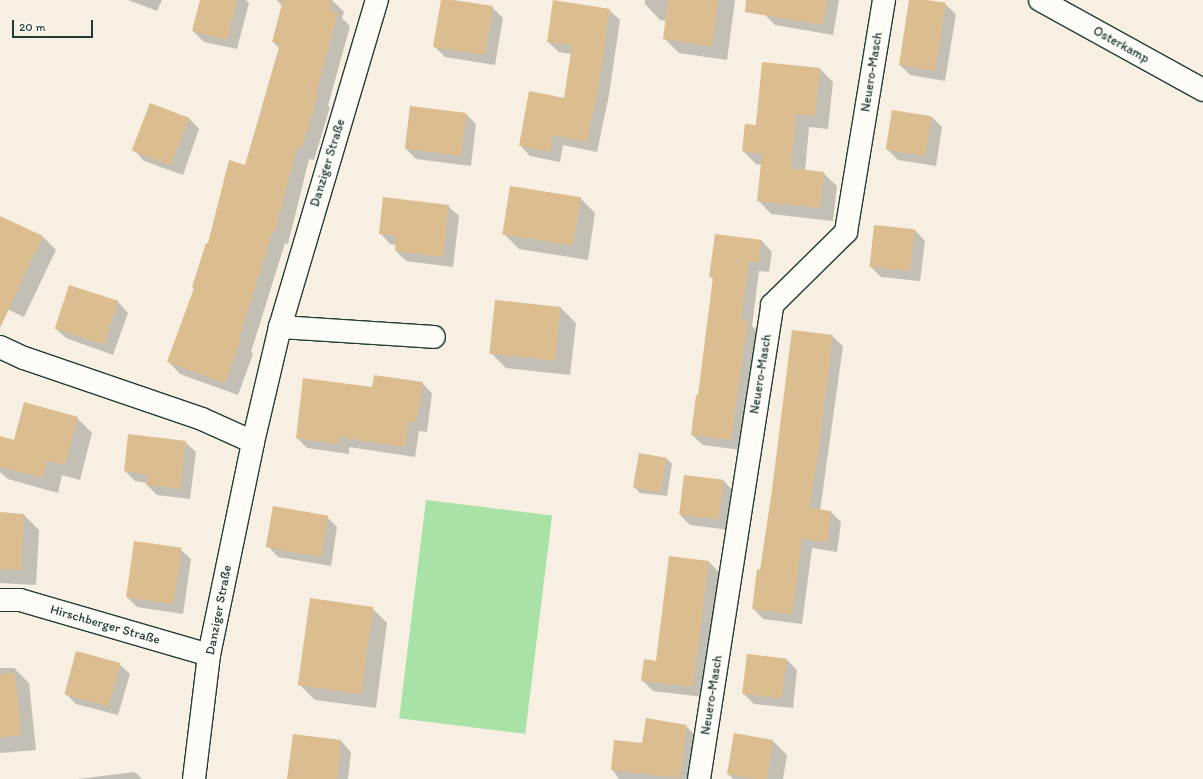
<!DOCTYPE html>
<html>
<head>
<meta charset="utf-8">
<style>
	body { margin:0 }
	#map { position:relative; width:1203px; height:779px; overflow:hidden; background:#f6efe2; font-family:Itim,sans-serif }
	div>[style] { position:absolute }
	.green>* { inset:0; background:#a9e2a7; transform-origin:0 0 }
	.shadow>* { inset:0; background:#0003 }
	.building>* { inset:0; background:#dcbd8f; transform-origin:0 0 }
	.roads { filter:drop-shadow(1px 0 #1f3d34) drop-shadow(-1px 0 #1f3d34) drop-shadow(0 1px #1f3d34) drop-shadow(0 -1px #1f3d34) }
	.street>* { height:22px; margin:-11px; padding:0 11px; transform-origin:11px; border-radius:11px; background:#fdfcf7 }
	span { translate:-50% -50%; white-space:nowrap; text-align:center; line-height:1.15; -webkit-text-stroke:4px #fdfcf7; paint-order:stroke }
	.street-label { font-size:13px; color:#1f3d34 }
	.scale { position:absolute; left:12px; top:20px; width:81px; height:18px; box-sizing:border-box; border:2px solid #1f3d34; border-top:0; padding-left:5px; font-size:12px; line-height:14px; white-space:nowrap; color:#1f3d34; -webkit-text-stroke:3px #fdfcf7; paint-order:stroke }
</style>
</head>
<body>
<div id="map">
	<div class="green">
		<div style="left:426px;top:500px;width:127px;height:220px;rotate:7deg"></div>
	</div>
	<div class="shadow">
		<div style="clip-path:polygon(128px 0,162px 0,157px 11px)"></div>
		<div style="clip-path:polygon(201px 0,246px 0,249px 3px,237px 49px,204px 42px,193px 31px)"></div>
		<div style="clip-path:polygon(277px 0,332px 0,344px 12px,342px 18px,350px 26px,328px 106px,330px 107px,314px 160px,309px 159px,288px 244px,285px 243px,251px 352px,253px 354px,238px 395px,180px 374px,168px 361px,195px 289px,193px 287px,208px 244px,246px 166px,280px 49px,273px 42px,282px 6px)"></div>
		<div style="clip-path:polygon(442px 0,492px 7px,503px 18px,495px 65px,445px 57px,434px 46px)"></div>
		<div style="clip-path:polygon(645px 0,735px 0,727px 60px,679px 53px,664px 38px,666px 21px,660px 20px,645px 4px)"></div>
		<div style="clip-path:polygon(768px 0,839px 0,833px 35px,775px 25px,765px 15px)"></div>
		<div style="clip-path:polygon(910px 0,945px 4px,956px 14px,945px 81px,910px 75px,900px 65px)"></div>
		<div style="clip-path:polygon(609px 10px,620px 20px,609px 95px,597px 152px,563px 145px,560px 162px,530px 156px,520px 145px,565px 99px,571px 54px,559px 52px,548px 42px)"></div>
		<div style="clip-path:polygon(763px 63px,820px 69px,833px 82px,828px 129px,809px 127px,805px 171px,823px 173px,837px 186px,833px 221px,771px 214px,758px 200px,762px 165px,756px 164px,743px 151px,745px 125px,756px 126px)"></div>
		<div style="clip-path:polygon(150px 105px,189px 118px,199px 129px,183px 175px,144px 161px,134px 150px)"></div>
		<div style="clip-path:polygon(466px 114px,476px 124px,471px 166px,416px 159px,406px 149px)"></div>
		<div style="clip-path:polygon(932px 117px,942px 127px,936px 166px,898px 160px,888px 150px)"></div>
		<div style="clip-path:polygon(580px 198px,595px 213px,588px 260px,519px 249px,504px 234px)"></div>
		<div style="clip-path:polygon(448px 206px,459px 216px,453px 267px,406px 261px,396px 251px,396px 245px,390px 244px,380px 233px)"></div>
		<div style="clip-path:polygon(0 217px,43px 237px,56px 250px,24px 317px,0 306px)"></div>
		<div style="clip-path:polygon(915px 230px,925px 241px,920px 281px,881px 277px,870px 266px)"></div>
		<div style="clip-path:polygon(762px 241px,772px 252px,769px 272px,759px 271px,752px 326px,758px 332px,741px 450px,703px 445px,692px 435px,699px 396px,714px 280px,710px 276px)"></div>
		<div style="clip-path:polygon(70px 286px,118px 302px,128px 313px,113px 355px,66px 338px,55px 328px)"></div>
		<div style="clip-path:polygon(561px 308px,576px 323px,570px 375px,506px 368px,491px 353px)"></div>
		<div style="clip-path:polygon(832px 336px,843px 346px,820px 511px,831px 512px,841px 522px,837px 552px,812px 548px,802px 624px,763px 619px,753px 608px,761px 571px)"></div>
		<div style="clip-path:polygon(422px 383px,432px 393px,427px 432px,419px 431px,415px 457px,349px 447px,349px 454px,307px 448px,297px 438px,373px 388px)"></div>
		<div style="clip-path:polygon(77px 418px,92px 433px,80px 480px,62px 475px,58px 493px,8px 479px,0 472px,0 437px,15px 441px)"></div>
		<div style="clip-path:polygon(185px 442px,196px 452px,190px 499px,157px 495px,147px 485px,147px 483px,135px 481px,125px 471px)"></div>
		<div style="clip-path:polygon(667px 459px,672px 464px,667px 496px,640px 493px,635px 488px)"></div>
		<div style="clip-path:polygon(724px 481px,734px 492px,729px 530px,690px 525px,680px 515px)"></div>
		<div style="clip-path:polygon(0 513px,24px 515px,39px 530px,36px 585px,0 583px)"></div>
		<div style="clip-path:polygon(327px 517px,337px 527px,331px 566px,278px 557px,268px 546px)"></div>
		<div style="clip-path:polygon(180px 549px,191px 559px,183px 614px,137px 607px,127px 597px)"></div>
		<div style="clip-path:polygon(670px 557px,709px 562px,719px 572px,704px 697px,653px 691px,642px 680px,657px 662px)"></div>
		<div style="clip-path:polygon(372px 608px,387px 623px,376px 708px,315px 700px,300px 685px)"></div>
		<div style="clip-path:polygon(748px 655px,787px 660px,797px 670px,793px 708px,754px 704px,743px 693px)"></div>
		<div style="clip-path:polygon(119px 664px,130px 674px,118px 715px,76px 704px,65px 693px)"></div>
		<div style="clip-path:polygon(0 668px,14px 668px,29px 683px,36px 750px,0 753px)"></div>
		<div style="clip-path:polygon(686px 726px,696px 736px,691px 779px,619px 779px,612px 769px,643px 745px)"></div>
		<div style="clip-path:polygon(294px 736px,341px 741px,351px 752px,348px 779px,288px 779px)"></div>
		<div style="clip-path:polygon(773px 741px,787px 755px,783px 779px,733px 779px,728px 774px)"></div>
		<div style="clip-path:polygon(135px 772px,142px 779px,78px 779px)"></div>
	</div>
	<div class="building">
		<div style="clip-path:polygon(200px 0,237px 0,227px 40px,192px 31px)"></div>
		<div style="clip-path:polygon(283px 0,331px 0,329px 10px,338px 13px,316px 93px,318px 94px,302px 148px,297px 147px,275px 232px,273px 231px,239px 339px,241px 340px,225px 383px,167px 362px,194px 288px,192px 287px,206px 243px,208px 243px,229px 160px,245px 165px,280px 44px,272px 42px)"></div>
		<div style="clip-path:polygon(441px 0,453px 0,493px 6px,485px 55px,433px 47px)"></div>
		<div style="clip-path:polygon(553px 0,610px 9px,599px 84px,587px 142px,553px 135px,550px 152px,519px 146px,529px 91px,564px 98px,572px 45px,547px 42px)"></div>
		<div style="clip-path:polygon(668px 0,718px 0,712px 46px,663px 39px)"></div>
		<div style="clip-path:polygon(746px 0,827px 0,823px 25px,745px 12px)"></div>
		<div style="clip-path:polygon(909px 0,927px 0,946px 3px,935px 71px,899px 65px)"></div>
		<div style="clip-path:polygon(762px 62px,820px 68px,815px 116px,796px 114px,791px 168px,824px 172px,820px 208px,757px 201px,762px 154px,742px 151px,745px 124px,756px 125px)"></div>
		<div style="left:150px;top:103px;width:42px;height:51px;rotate:21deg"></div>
		<div style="left:410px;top:106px;width:57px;height:43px;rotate:7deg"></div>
		<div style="left:892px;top:110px;width:40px;height:40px;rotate:9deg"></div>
		<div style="left:510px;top:186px;width:72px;height:49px;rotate:9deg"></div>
		<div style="clip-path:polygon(383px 197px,449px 205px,443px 257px,395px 251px,396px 236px,379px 234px)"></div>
		<div style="clip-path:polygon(0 216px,43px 236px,0 328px)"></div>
		<div style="left:874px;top:225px;width:41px;height:42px;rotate:6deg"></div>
		<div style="clip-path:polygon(715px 234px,762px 240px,759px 262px,749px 261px,741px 320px,748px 321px,731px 440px,691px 435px,696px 395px,698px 395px,713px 277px,709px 277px)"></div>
		<div style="left:69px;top:285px;width:52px;height:46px;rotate:18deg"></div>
		<div style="left:495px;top:300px;width:66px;height:54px;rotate:6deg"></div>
		<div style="clip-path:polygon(792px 330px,833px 335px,818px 455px,809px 508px,831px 511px,827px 542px,802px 539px,792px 614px,752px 609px,757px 569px,760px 570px,772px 490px)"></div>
		<div style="clip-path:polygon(374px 375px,423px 382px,416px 422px,409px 421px,405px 447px,339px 437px,338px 444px,296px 438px,303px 378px,372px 387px)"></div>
		<div style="clip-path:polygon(24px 402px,78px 417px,65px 465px,47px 461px,43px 478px,0 467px,0 436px,14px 440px)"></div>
		<div style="clip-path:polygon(128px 434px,186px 441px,180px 489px,146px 485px,147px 474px,124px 471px)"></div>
		<div style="left:639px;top:453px;width:28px;height:35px;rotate:10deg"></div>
		<div style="left:684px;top:475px;width:40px;height:40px;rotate:7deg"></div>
		<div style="left:273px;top:506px;width:56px;height:42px;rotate:10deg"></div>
		<div style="clip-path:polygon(0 512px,24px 514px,21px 570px,0 569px)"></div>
		<div style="left:134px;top:541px;width:48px;height:57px;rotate:8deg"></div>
		<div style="clip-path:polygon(669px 556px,709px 561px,693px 687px,641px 681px,644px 659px,656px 661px)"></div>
		<div style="left:310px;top:598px;width:64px;height:88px;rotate:8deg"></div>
		<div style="left:76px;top:651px;width:46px;height:45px;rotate:15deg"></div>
		<div style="left:747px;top:654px;width:40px;height:40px;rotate:7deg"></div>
		<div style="clip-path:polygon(15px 673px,21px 735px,0 737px,0 674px)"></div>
		<div style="clip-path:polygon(646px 718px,687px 725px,680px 778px,611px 770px,614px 740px,642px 743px)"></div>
		<div style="clip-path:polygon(734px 733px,773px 740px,767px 779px,755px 779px,727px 774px)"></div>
		<div style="clip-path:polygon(293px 734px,341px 740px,337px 779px,287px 779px)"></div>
	</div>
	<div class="roads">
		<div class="street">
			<div style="left:1040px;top:0;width:186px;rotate:28.9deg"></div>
			<div style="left:280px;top:327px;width:154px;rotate:3.7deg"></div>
			<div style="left:0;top:347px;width:26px;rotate:25deg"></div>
			<div style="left:24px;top:358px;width:188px;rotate:18.9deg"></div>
			<div style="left:202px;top:419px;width:56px;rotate:24.3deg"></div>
			<div style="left:0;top:600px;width:20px"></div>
			<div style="left:20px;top:600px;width:197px;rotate:16.2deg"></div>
			<div style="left:194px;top:779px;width:125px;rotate:-83.1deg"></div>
			<div style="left:209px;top:655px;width:217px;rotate:-78.3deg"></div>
			<div style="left:253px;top:442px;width:118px;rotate:-76.8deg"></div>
			<div style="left:280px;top:327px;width:341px;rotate:-73.5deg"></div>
			<div style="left:699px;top:779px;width:480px;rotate:-81.2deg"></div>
			<div style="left:772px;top:305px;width:104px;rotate:-44.6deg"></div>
			<div style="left:846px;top:232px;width:235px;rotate:-80.7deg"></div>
		</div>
	</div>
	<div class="street-label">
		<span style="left:1121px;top:45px;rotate:29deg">Osterkamp</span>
		<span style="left:872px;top:72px;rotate:-81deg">Neuero-Masch</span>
		<span style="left:328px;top:163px;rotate:-73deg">Danziger Straße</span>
		<span style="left:761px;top:374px;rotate:-81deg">Neuero-Masch</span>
		<span style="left:219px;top:610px;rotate:-79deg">Danziger Straße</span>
		<span style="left:105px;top:625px;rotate:16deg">Hirschberger Straße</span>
		<span style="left:712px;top:695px;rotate:-81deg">Neuero-Masch</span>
	</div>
	<div class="scale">20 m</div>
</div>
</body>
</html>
